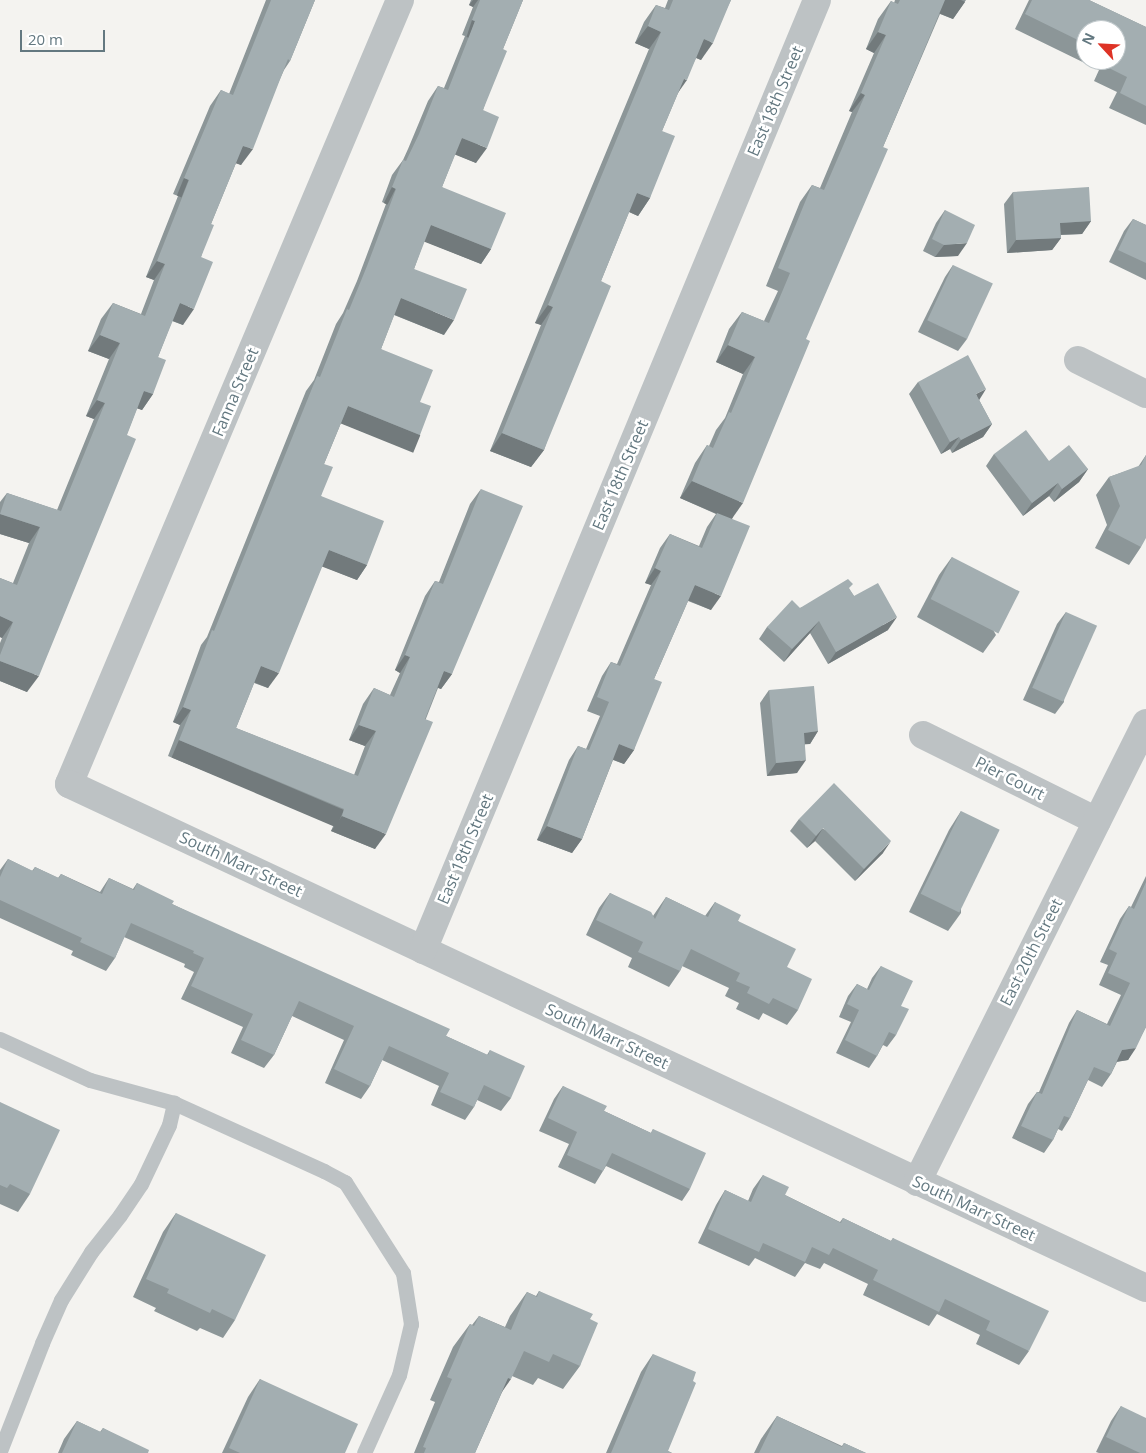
<!DOCTYPE html>
<html>
<head>
<meta charset="utf-8">
<style>
	body { margin:0 }
	#map { position:relative; width:1146px; height:1453px; overflow:hidden; background:#f4f3f0; font-family:"Open Sans",sans-serif }
	div>[style] { position:absolute }
	.service>* { height:15px; margin:-7.5px; padding:0 7.5px; transform-origin:7.5px; border-radius:7.5px; background:#bdc2c4 }
	.minor>* { height:28px; margin:-14px; padding:0 14px; transform-origin:14px; border-radius:14px; background:#bdc2c4 }
	.wall>* { inset:0; background:#8c9698 }
	.shaded-wall>* { inset:0; background:#727a7c; transform-origin:0 0 }
	.building>* { inset:0; background:#a3aeb1; transform-origin:0 0 }
	span { translate:-50% -50%; white-space:nowrap; text-align:center; line-height:1.15; -webkit-text-stroke:5px #fff; paint-order:stroke }
	.street-label { font-size:16px; color:#637880 }
	.north { position:absolute; left:1076px; top:20px; width:50px; height:50px; box-sizing:border-box; background:#fff; border:1px solid #c1c9cc; border-radius:50%; rotate:295deg; font-size:14px; font-weight:700; line-height:20px; text-align:center; color:#637880 }
	.north::after { content:''; display:block; margin:auto; width:18px; height:22px; background:#de3326; clip-path:polygon(50% 0,100% 100%,50% 72%,0 100%) }
	.scale { position:absolute; left:20px; top:30px; width:85px; height:22px; box-sizing:border-box; border:2px solid #637880; border-top:0; padding-left:6px; font-size:15px; line-height:18px; white-space:nowrap; color:#637880; -webkit-text-stroke:4px #fff; paint-order:stroke }
</style>
</head>
<body>
<div id="map">
	<div class="service">
		<div style="left:0;top:1039px;width:99px;rotate:24.5deg"></div>
		<div style="left:90px;top:1080px;width:87px;rotate:15.3deg"></div>
		<div style="left:174px;top:1103px;width:165px;rotate:24.4deg"></div>
		<div style="left:324px;top:1171px;width:24px;rotate:28deg"></div>
		<div style="left:345px;top:1182px;width:108px;rotate:57.5deg"></div>
		<div style="left:403px;top:1273px;width:52px;rotate:81.1deg"></div>
		<div style="left:411px;top:1324px;width:52px;rotate:103.2deg"></div>
		<div style="left:399px;top:1375px;width:85px;rotate:114.2deg"></div>
		<div style="left:0;top:1451px;width:116px;rotate:-68.7deg"></div>
		<div style="left:42px;top:1343px;width:47px;rotate:-66.2deg"></div>
		<div style="left:61px;top:1300px;width:57px;rotate:-58deg"></div>
		<div style="left:91px;top:1252px;width:47px;rotate:-51.9deg"></div>
		<div style="left:120px;top:1215px;width:37px;rotate:-56deg"></div>
		<div style="left:141px;top:1184px;width:65px;rotate:-64.6deg"></div>
		<div style="left:169px;top:1125px;width:23px;rotate:-77deg"></div>
	</div>
	<div class="minor">
		<div style="left:400px;top:0;width:851px;rotate:112.89deg"></div>
		<div style="left:69px;top:784px;width:1189px;rotate:25.08deg"></div>
		<div style="left:1078px;top:360px;width:76px;rotate:26.6deg"></div>
		<div style="left:923px;top:735px;width:194px;rotate:26.3deg"></div>
		<div style="left:423px;top:950px;width:1028px;rotate:-67.47deg"></div>
		<div style="left:917px;top:1182px;width:513px;rotate:-63.48deg"></div>
	</div>
	<div class="wall">
		<div style="clip-path:polygon(266px 0,315px 0,290px 61px,284px 70px,241px 165px,236px 163px,211px 224px,201px 257px,183px 325px,172px 321px,158px 357px,153px 394px,142px 410px,137px 408px,27px 692px,0 681px,0 643px,2px 638px,0 637px,0 578px,13px 583px,29px 543px,0 534px,0 502px,7px 493px,57px 510px,94px 419px,86px 416px,109px 359px,88px 351px,101px 319px,113px 303px,141px 314px,154px 280px,146px 277px,178px 196px,173px 194px,210px 106px,221px 90px,229px 94px)"></div>
		<div style="clip-path:polygon(471px 0,523px 0,503px 49px,483px 110px,476px 163px,455px 154px,442px 187px,491px 249px,481px 264px,424px 241px,414px 269px,444px 335px,394px 315px,381px 349px,420px 402px,420px 435px,409px 450px,341px 423px,324px 464px,321px 496px,367px 565px,357px 580px,322px 566px,268px 688px,254px 683px,236px 728px,354px 775px,365px 746px,349px 740px,363px 704px,374px 688px,390px 695px,400px 673px,395px 670px,425px 596px,435px 581px,439px 582px,470px 504px,481px 489px,452px 674px,441px 689px,438px 688px,375px 849px,331px 831px,334px 824px,168px 756px,180px 725px,173px 722px,201px 645px,207px 637px,306px 391px,314px 380px,336px 324px,343px 313px,357px 281px,386px 204px,382px 202px,392px 175px,403px 160px,408px 149px,428px 101px,438px 86px,444px 88px,465px 36px,462px 35px,473px 7px,469px 5px)"></div>
		<div style="clip-path:polygon(668px 0,731px 0,701px 60px,696px 58px,678px 93px,662px 131px,650px 198px,638px 216px,629px 212px,601px 281px,544px 450px,531px 467px,490px 451px,541px 325px,535px 323px,649px 49px,635px 43px,644px 22px,656px 5px,665px 8px)"></div>
		<div style="clip-path:polygon(895px 0,966px 0,953px 19px,940px 14px,883px 147px,732px 519px,711px 610px,688px 601px,654px 679px,634px 750px,624px 764px,613px 760px,582px 839px,572px 853px,537px 840px,569px 760px,578px 746px,586px 749px,600px 716px,587px 711px,602px 676px,611px 662px,617px 664px,651px 585px,645px 583px,660px 548px,670px 534px,699px 546px,707px 527px,716px 514px,680px 498px,695px 463px,707px 445px,709px 446px,716px 430px,725px 418px,743px 374px,716px 362px,729px 329px,742px 312px,764px 321px,778px 291px,766px 286px,800px 202px,812px 185px,820px 188px,852px 112px,849px 111px,874px 53px,866px 49px,878px 19px,891px 1px,894px 3px)"></div>
		<div style="clip-path:polygon(evenodd,1029px 0,1089px 0,1146px 27px,1146px 125px,1109px 108px,1117px 92px,1094px 81px,1099px 70px,1015px 29px,1029px 0,1086px 30px,1116px 60px,1086px 60px,1086px 30px)"></div>
		<div style="clip-path:polygon(1013px 192px,1091px 221px,1082px 234px,1061px 235px,1061px 238px,1052px 250px,1007px 253px,1004px 204px)"></div>
		<div style="clip-path:polygon(945px 210px,958px 256px,935px 257px,923px 251px,936px 223px)"></div>
		<div style="clip-path:polygon(1133px 219px,1146px 225px,1146px 280px,1109px 262px,1124px 231px)"></div>
		<div style="clip-path:polygon(953px 265px,967px 339px,958px 351px,918px 332px,945px 277px)"></div>
		<div style="clip-path:polygon(918px 382px,979px 400px,992px 424px,983px 437px,952px 453px,950px 449px,941px 454px,909px 394px)"></div>
		<div style="clip-path:polygon(994px 454px,1049px 461px,1088px 469px,1079px 482px,1054px 502px,1049px 496px,1023px 516px,986px 466px)"></div>
		<div style="clip-path:polygon(1146px 455px,1141px 547px,1129px 565px,1095px 548px,1107px 525px,1096px 495px,1109px 477px,1138px 467px)"></div>
		<div style="clip-path:polygon(952px 557px,996px 635px,983px 653px,917px 617px,939px 575px)"></div>
		<div style="clip-path:polygon(849px 589px,854px 596px,888px 630px,828px 664px,810px 633px,784px 662px,759px 639px,767px 627px,800px 608px)"></div>
		<div style="clip-path:polygon(1066px 612px,1064px 702px,1055px 714px,1023px 700px,1057px 624px)"></div>
		<div style="clip-path:polygon(769px 690px,818px 731px,810px 744px,805px 744px,797px 773px,767px 776px,760px 703px)"></div>
		<div style="clip-path:polygon(961px 811px,961px 913px,948px 931px,909px 912px,949px 830px)"></div>
		<div style="clip-path:polygon(799px 819px,883px 853px,855px 881px,815px 841px,807px 848px,790px 831px)"></div>
		<div style="clip-path:polygon(8px 859px,32px 871px,35px 867px,58px 878px,61px 874px,100px 892px,109px 878px,133px 889px,137px 883px,172px 904px,446px 1036px,487px 1055px,490px 1050px,511px 1098px,501px 1111px,477px 1100px,474px 1107px,465px 1120px,431px 1105px,439px 1086px,382px 1060px,370px 1086px,361px 1099px,325px 1083px,344px 1040px,292px 1016px,274px 1055px,264px 1068px,231px 1053px,243px 1027px,181px 999px,194px 972px,184px 967px,185px 964px,124px 937px,115px 958px,106px 971px,71px 955px,73px 951px,0 918px,0 870px)"></div>
		<div style="clip-path:polygon(1146px 876px,1146px 1027px,1128px 1060px,1117px 1062px,1111px 1074px,1102px 1087px,1088px 1080px,1070px 1118px,1062px 1131px,1058px 1129px,1053px 1140px,1044px 1153px,1012px 1138px,1028px 1104px,1037px 1092px,1039px 1092px,1069px 1023px,1077px 1010px,1107px 1024px,1121px 995px,1099px 985px,1108px 965px,1100px 962px,1120px 919px,1129px 906px,1131px 907px)"></div>
		<div style="clip-path:polygon(610px 893px,653px 916px,666px 897px,705px 916px,715px 902px,738px 921px,787px 967px,798px 1010px,787px 1025px,763px 1013px,759px 1020px,736px 1009px,739px 1003px,725px 996px,729px 988px,682px 966px,680px 971px,669px 987px,628px 967px,632px 958px,586px 935px,599px 908px)"></div>
		<div style="clip-path:polygon(881px 966px,901px 1006px,896px 1035px,887px 1047px,883px 1045px,877px 1056px,869px 1068px,836px 1053px,851px 1022px,839px 1017px,848px 996px,857px 984px,867px 989px,872px 978px)"></div>
		<div style="clip-path:polygon(563px 1086px,604px 1111px,651px 1133px,653px 1129px,690px 1189px,682px 1201px,606px 1166px,603px 1171px,595px 1184px,558px 1167px,569px 1144px,539px 1131px,554px 1099px)"></div>
		<div style="clip-path:polygon(0 1102px,30px 1194px,18px 1212px,0 1204px)"></div>
		<div style="clip-path:polygon(763px 1175px,785px 1195px,840px 1222px,843px 1218px,891px 1241px,893px 1238px,1029px 1351px,1019px 1365px,976px 1344px,980px 1335px,937px 1314px,929px 1326px,863px 1295px,868px 1284px,824px 1263px,820px 1269px,805px 1263px,795px 1277px,755px 1258px,749px 1266px,698px 1243px,716px 1205px,725px 1190px,748px 1201px,753px 1189px)"></div>
		<div style="clip-path:polygon(176px 1213px,235px 1320px,223px 1338px,200px 1328px,197px 1331px,154px 1311px,156px 1308px,133px 1297px,163px 1232px)"></div>
		<div style="clip-path:polygon(539px 1291px,590px 1319px,580px 1366px,563px 1389px,538px 1378px,533px 1385px,512px 1376px,503px 1390px,475px 1453px,414px 1453px,435px 1402px,430px 1400px,453px 1347px,470px 1324px,472px 1325px,479px 1316px,505px 1327px,510px 1316px,527px 1292px,536px 1296px)"></div>
		<div style="clip-path:polygon(653px 1354px,668px 1451px,672px 1453px,606px 1453px,641px 1372px)"></div>
		<div style="clip-path:polygon(260px 1379px,345px 1453px,222px 1453px,248px 1397px)"></div>
		<div style="clip-path:polygon(1121px 1406px,1146px 1453px,1099px 1453px,1096px 1452px,1111px 1421px)"></div>
		<div style="clip-path:polygon(777px 1416px,842px 1446px,844px 1443px,866px 1453px,754px 1453px,761px 1439px)"></div>
		<div style="clip-path:polygon(77px 1421px,100px 1432px,103px 1428px,148px 1453px,58px 1453px,64px 1439px)"></div>
	</div>
	<div class="shaded-wall">
		<div style="clip-path:polygon(473px 0,478px 0,473px 7px,469px 5px)"></div>
		<div style="clip-path:polygon(944px 0,961px 0,965px 2px,953px 19px,936px 12px)"></div>
		<div style="left:472px;top:20px;width:3px;height:18px;rotate:18deg"></div>
		<div style="clip-path:polygon(648px 26px,661px 32px,649px 49px,635px 43px)"></div>
		<div style="clip-path:polygon(878px 32px,886px 35px,874px 53px,866px 49px)"></div>
		<div style="clip-path:polygon(704px 39px,713px 43px,701px 60px,692px 56px)"></div>
		<div style="clip-path:polygon(684px 79px,687px 80px,675px 97px)"></div>
		<div style="clip-path:polygon(861px 93px,865px 95px,852px 112px,849px 111px)"></div>
		<div style="clip-path:polygon(462px 138px,487px 148px,476px 163px,451px 153px)"></div>
		<div style="clip-path:polygon(243px 146px,253px 149px,241px 165px,232px 162px)"></div>
		<div style="left:184px;top:178px;width:5px;height:19px;rotate:22deg"></div>
		<div style="left:392px;top:187px;width:4px;height:18px;rotate:27deg"></div>
		<div style="clip-path:polygon(637px 193px,650px 198px,638px 216px,625px 210px)"></div>
		<div style="clip-path:polygon(1091px 221px,1082px 234px,1051px 235px,1060px 223px)"></div>
		<div style="clip-path:polygon(431px 225px,491px 249px,481px 264px,420px 240px)"></div>
		<div style="clip-path:polygon(1061px 238px,1052px 250px,1007px 253px,1016px 240px)"></div>
		<div style="clip-path:polygon(967px 243px,958px 256px,935px 257px,944px 245px)"></div>
		<div style="clip-path:polygon(157px 261px,165px 264px,154px 280px,146px 277px)"></div>
		<div style="clip-path:polygon(401px 298px,454px 320px,444px 335px,390px 313px)"></div>
		<div style="clip-path:polygon(180px 303px,194px 309px,183px 325px,168px 319px)"></div>
		<div style="clip-path:polygon(548px 305px,553px 307px,541px 325px,535px 323px)"></div>
		<div style="clip-path:polygon(100px 335px,120px 343px,109px 359px,88px 351px)"></div>
		<div style="clip-path:polygon(728px 345px,755px 357px,743px 374px,716px 362px)"></div>
		<div style="clip-path:polygon(986px 389px,978px 402px,976px 394px)"></div>
		<div style="clip-path:polygon(144px 391px,153px 394px,142px 410px,133px 407px)"></div>
		<div style="clip-path:polygon(97px 400px,105px 403px,94px 419px,86px 416px)"></div>
		<div style="left:348px;top:406px;width:78px;height:19px;rotate:22deg"></div>
		<div style="clip-path:polygon(992px 424px,983px 437px,952px 453px,961px 440px)"></div>
		<div style="clip-path:polygon(502px 433px,544px 450px,531px 467px,490px 451px)"></div>
		<div style="clip-path:polygon(959px 437px,950px 449px,941px 454px,950px 442px)"></div>
		<div style="clip-path:polygon(1088px 469px,1079px 482px,1054px 502px,1062px 489px)"></div>
		<div style="clip-path:polygon(692px 481px,743px 503px,731px 520px,680px 498px)"></div>
		<div style="clip-path:polygon(1058px 483px,1049px 496px,1023px 516px,1032px 503px)"></div>
		<div style="clip-path:polygon(0 514px,40px 527px,29px 543px,0 534px)"></div>
		<div style="clip-path:polygon(329px 550px,367px 565px,357px 580px,318px 565px)"></div>
		<div style="clip-path:polygon(655px 568px,661px 571px,651px 585px,645px 583px)"></div>
		<div style="clip-path:polygon(695px 585px,721px 596px,711px 610px,685px 599px)"></div>
		<div style="clip-path:polygon(0 616px,13px 622px,2px 638px,0 637px)"></div>
		<div style="clip-path:polygon(897px 617px,888px 630px,828px 664px,836px 652px)"></div>
		<div style="clip-path:polygon(819px 621px,810px 633px,784px 662px,792px 649px)"></div>
		<div style="clip-path:polygon(405px 655px,410px 657px,400px 673px,395px 670px)"></div>
		<div style="clip-path:polygon(0 661px,39px 676px,27px 692px,0 681px)"></div>
		<div style="clip-path:polygon(261px 666px,279px 673px,268px 688px,251px 681px)"></div>
		<div style="clip-path:polygon(444px 671px,452px 674px,441px 689px,434px 686px)"></div>
		<div style="clip-path:polygon(183px 707px,191px 710px,180px 725px,173px 722px)"></div>
		<div style="clip-path:polygon(359px 725px,376px 731px,365px 746px,349px 740px)"></div>
		<div style="clip-path:polygon(818px 731px,810px 744px,795px 745px,804px 733px)"></div>
		<div style="left:179px;top:740px;width:179px;height:19px;rotate:23deg"></div>
		<div style="clip-path:polygon(619px 744px,634px 750px,624px 764px,609px 758px)"></div>
		<div style="clip-path:polygon(806px 760px,797px 773px,767px 776px,776px 763px)"></div>
		<div style="clip-path:polygon(342px 816px,386px 834px,375px 849px,331px 831px)"></div>
		<div style="clip-path:polygon(547px 826px,582px 839px,572px 853px,537px 840px)"></div>
		<div style="clip-path:polygon(823px 828px,815px 841px,807px 848px,816px 836px)"></div>
		<div style="clip-path:polygon(891px 841px,883px 853px,855px 881px,864px 869px)"></div>
		<div style="clip-path:polygon(1136px 1048px,1128px 1060px,1114px 1062px,1122px 1050px)"></div>
		<div style="clip-path:polygon(508px 1378px,511px 1379px,494px 1403px)"></div>
	</div>
	<div class="building">
		<div style="clip-path:polygon(271px 0,315px 0,290px 61px,288px 59px,253px 149px,243px 146px,211px 224px,214px 225px,201px 257px,213px 262px,194px 309px,180px 303px,158px 357px,166px 360px,153px 394px,144px 391px,127px 435px,136px 439px,39px 676px,0 661px,0 655px,13px 622px,0 616px,0 578px,17px 585px,40px 527px,0 514px,7px 493px,61px 511px,105px 403px,97px 400px,120px 343px,100px 335px,113px 303px,145px 316px,165px 264px,157px 261px,189px 180px,184px 178px,221px 90px,233px 95px)"></div>
		<div style="clip-path:polygon(480px 0,523px 0,503px 49px,507px 51px,483px 110px,499px 117px,487px 148px,462px 138px,442px 187px,506px 213px,491px 249px,431px 225px,414px 269px,467px 289px,454px 320px,401px 298px,381px 349px,433px 370px,420px 402px,431px 406px,420px 435px,348px 406px,324px 464px,333px 467px,321px 496px,384px 521px,367px 565px,329px 550px,279px 673px,261px 666px,236px 728px,358px 776px,376px 731px,359px 725px,374px 688px,394px 697px,410px 657px,405px 655px,435px 581px,443px 584px,481px 489px,523px 506px,452px 674px,444px 671px,425px 719px,433px 722px,386px 834px,342px 816px,344px 809px,179px 740px,191px 710px,183px 707px,212px 630px,214px 631px,317px 376px,320px 377px,347px 309px,349px 310px,367px 266px,396px 189px,392px 187px,403px 160px,406px 161px,419px 134px,438px 86px,448px 90px,475px 21px,472px 20px)"></div>
		<div style="clip-path:polygon(673px 0,731px 0,713px 43px,704px 39px,687px 80px,684px 79px,662px 131px,675px 136px,650px 198px,637px 193px,601px 281px,611px 286px,544px 450px,502px 433px,553px 307px,548px 305px,661px 32px,648px 26px,656px 5px,669px 10px)"></div>
		<div style="clip-path:polygon(900px 0,945px 0,883px 147px,888px 149px,806px 339px,810px 341px,743px 503px,692px 481px,707px 445px,713px 448px,729px 412px,731px 413px,755px 357px,728px 345px,742px 312px,769px 323px,790px 273px,778px 268px,812px 185px,824px 190px,865px 95px,861px 93px,886px 35px,878px 32px,891px 1px,898px 4px)"></div>
		<div style="clip-path:polygon(1032px 0,1089px 0,1146px 27px,1146px 106px,1120px 93px,1127px 77px,1105px 66px,1108px 60px,1116px 60px,1116px 30px,1086px 30px,1086px 44px,1025px 14px)"></div>
		<div style="clip-path:polygon(1089px 187px,1091px 221px,1060px 223px,1061px 238px,1016px 240px,1013px 192px)"></div>
		<div style="clip-path:polygon(945px 210px,975px 225px,967px 243px,944px 245px,932px 239px)"></div>
		<div style="clip-path:polygon(1133px 219px,1146px 225px,1146px 263px,1118px 250px)"></div>
		<div style="left:953px;top:265px;width:44px;height:61px;rotate:25deg"></div>
		<div style="clip-path:polygon(968px 355px,986px 389px,976px 394px,992px 424px,961px 440px,959px 437px,950px 442px,918px 382px)"></div>
		<div style="clip-path:polygon(1026px 430px,1049px 461px,1069px 445px,1088px 469px,1062px 489px,1058px 483px,1032px 503px,994px 454px)"></div>
		<div style="clip-path:polygon(1146px 455px,1146px 538px,1141px 547px,1108px 530px,1120px 506px,1109px 477px,1141px 465px)"></div>
		<div style="clip-path:polygon(717px 513px,750px 526px,721px 596px,695px 585px,654px 679px,662px 682px,634px 750px,619px 744px,582px 839px,547px 826px,578px 746px,589px 750px,609px 702px,597px 697px,611px 662px,620px 666px,661px 571px,655px 568px,670px 534px,702px 548px)"></div>
		<div style="left:952px;top:557px;width:76px;height:47px;rotate:27deg"></div>
		<div style="clip-path:polygon(848px 579px,853px 584px,849px 588px,854px 596px,878px 583px,897px 617px,836px 652px,819px 621px,792px 649px,767px 627px,792px 600px,800px 608px)"></div>
		<div style="left:1066px;top:612px;width:34px;height:83px;rotate:24deg"></div>
		<div style="clip-path:polygon(814px 686px,818px 731px,804px 733px,806px 760px,776px 763px,769px 690px)"></div>
		<div style="clip-path:polygon(834px 783px,891px 841px,864px 869px,823px 828px,816px 836px,799px 819px)"></div>
		<div style="left:961px;top:811px;width:43px;height:92px;rotate:26deg"></div>
		<div style="clip-path:polygon(8px 859px,33px 871px,35px 867px,59px 878px,61px 874px,102px 894px,109px 878px,134px 890px,137px 883px,174px 901px,172px 904px,450px 1029px,446px 1036px,488px 1055px,490px 1050px,525px 1066px,511px 1098px,484px 1085px,474px 1107px,440px 1092px,449px 1073px,389px 1046px,370px 1086px,334px 1069px,354px 1026px,299px 1001px,274px 1055px,241px 1040px,253px 1014px,191px 986px,204px 958px,193px 953px,194px 951px,131px 923px,115px 958px,80px 942px,82px 938px,0 900px,0 877px)"></div>
		<div style="clip-path:polygon(1146px 882px,1146px 1027px,1136px 1048px,1122px 1050px,1111px 1074px,1094px 1067px,1070px 1118px,1064px 1116px,1053px 1140px,1021px 1126px,1037px 1092px,1042px 1094px,1077px 1010px,1110px 1026px,1130px 983px,1108px 973px,1117px 953px,1109px 949px,1129px 906px,1134px 909px)"></div>
		<div style="clip-path:polygon(610px 893px,651px 912px,655px 919px,666px 897px,708px 917px,715px 902px,741px 915px,738px 921px,796px 949px,787px 967px,812px 979px,798px 1010px,773px 998px,769px 1004px,747px 993px,750px 987px,736px 981px,740px 973px,691px 949px,680px 971px,638px 952px,643px 942px,596px 920px)"></div>
		<div style="clip-path:polygon(881px 966px,913px 981px,901px 1006px,909px 1009px,896px 1035px,889px 1032px,877px 1056px,845px 1040px,859px 1010px,847px 1004px,857px 984px,869px 990px)"></div>
		<div style="clip-path:polygon(563px 1086px,607px 1106px,604px 1111px,651px 1133px,653px 1129px,706px 1153px,690px 1189px,612px 1153px,603px 1171px,567px 1155px,577px 1132px,548px 1118px)"></div>
		<div style="clip-path:polygon(0 1102px,60px 1130px,30px 1194px,10px 1184px,7px 1188px,0 1185px)"></div>
		<div style="clip-path:polygon(763px 1175px,789px 1187px,785px 1195px,841px 1223px,843px 1218px,891px 1241px,893px 1238px,1049px 1311px,1029px 1351px,986px 1330px,990px 1321px,945px 1299px,939px 1312px,873px 1280px,878px 1270px,833px 1248px,829px 1255px,812px 1247px,805px 1262px,763px 1243px,759px 1252px,708px 1229px,725px 1190px,751px 1202px)"></div>
		<div style="clip-path:polygon(176px 1213px,266px 1255px,235px 1320px,212px 1309px,210px 1313px,167px 1293px,169px 1289px,146px 1279px)"></div>
		<div style="clip-path:polygon(539px 1291px,593px 1314px,590px 1319px,598px 1323px,580px 1366px,553px 1354px,549px 1362px,524px 1351px,511px 1379px,508px 1378px,475px 1453px,424px 1453px,426px 1448px,423px 1447px,452px 1379px,447px 1377px,470px 1324px,474px 1326px,479px 1316px,511px 1330px,527px 1292px,537px 1297px)"></div>
		<div style="clip-path:polygon(653px 1354px,696px 1372px,693px 1381px,696px 1383px,668px 1451px,672px 1453px,611px 1453px)"></div>
		<div style="clip-path:polygon(260px 1379px,358px 1424px,345px 1453px,240px 1453px,229px 1448px)"></div>
		<div style="clip-path:polygon(1121px 1406px,1146px 1418px,1146px 1453px,1140px 1453px,1106px 1437px)"></div>
		<div style="clip-path:polygon(777px 1416px,842px 1447px,844px 1443px,866px 1453px,759px 1453px)"></div>
		<div style="clip-path:polygon(77px 1421px,101px 1432px,103px 1428px,149px 1450px,148px 1453px,62px 1453px)"></div>
	</div>
	<div class="street-label">
		<span style="left:775px;top:101px;rotate:-67deg">East 18th Street</span>
		<span style="left:235px;top:392px;rotate:-67deg">Fanna Street</span>
		<span style="left:620px;top:475px;rotate:-67deg">East 18th Street</span>
		<span style="left:1010px;top:778px;rotate:27deg">Pier Court</span>
		<span style="left:465px;top:849px;rotate:-67deg">East 18th Street</span>
		<span style="left:241px;top:864px;rotate:25deg">South Marr Street</span>
		<span style="left:1031px;top:952px;rotate:-63deg">East 20th Street</span>
		<span style="left:607px;top:1036px;rotate:25deg">South Marr Street</span>
		<span style="left:974px;top:1208px;rotate:25deg">South Marr Street</span>
	</div>
	<div class="north">N</div>
	<div class="scale">20 m</div>
</div>
</body>
</html>
